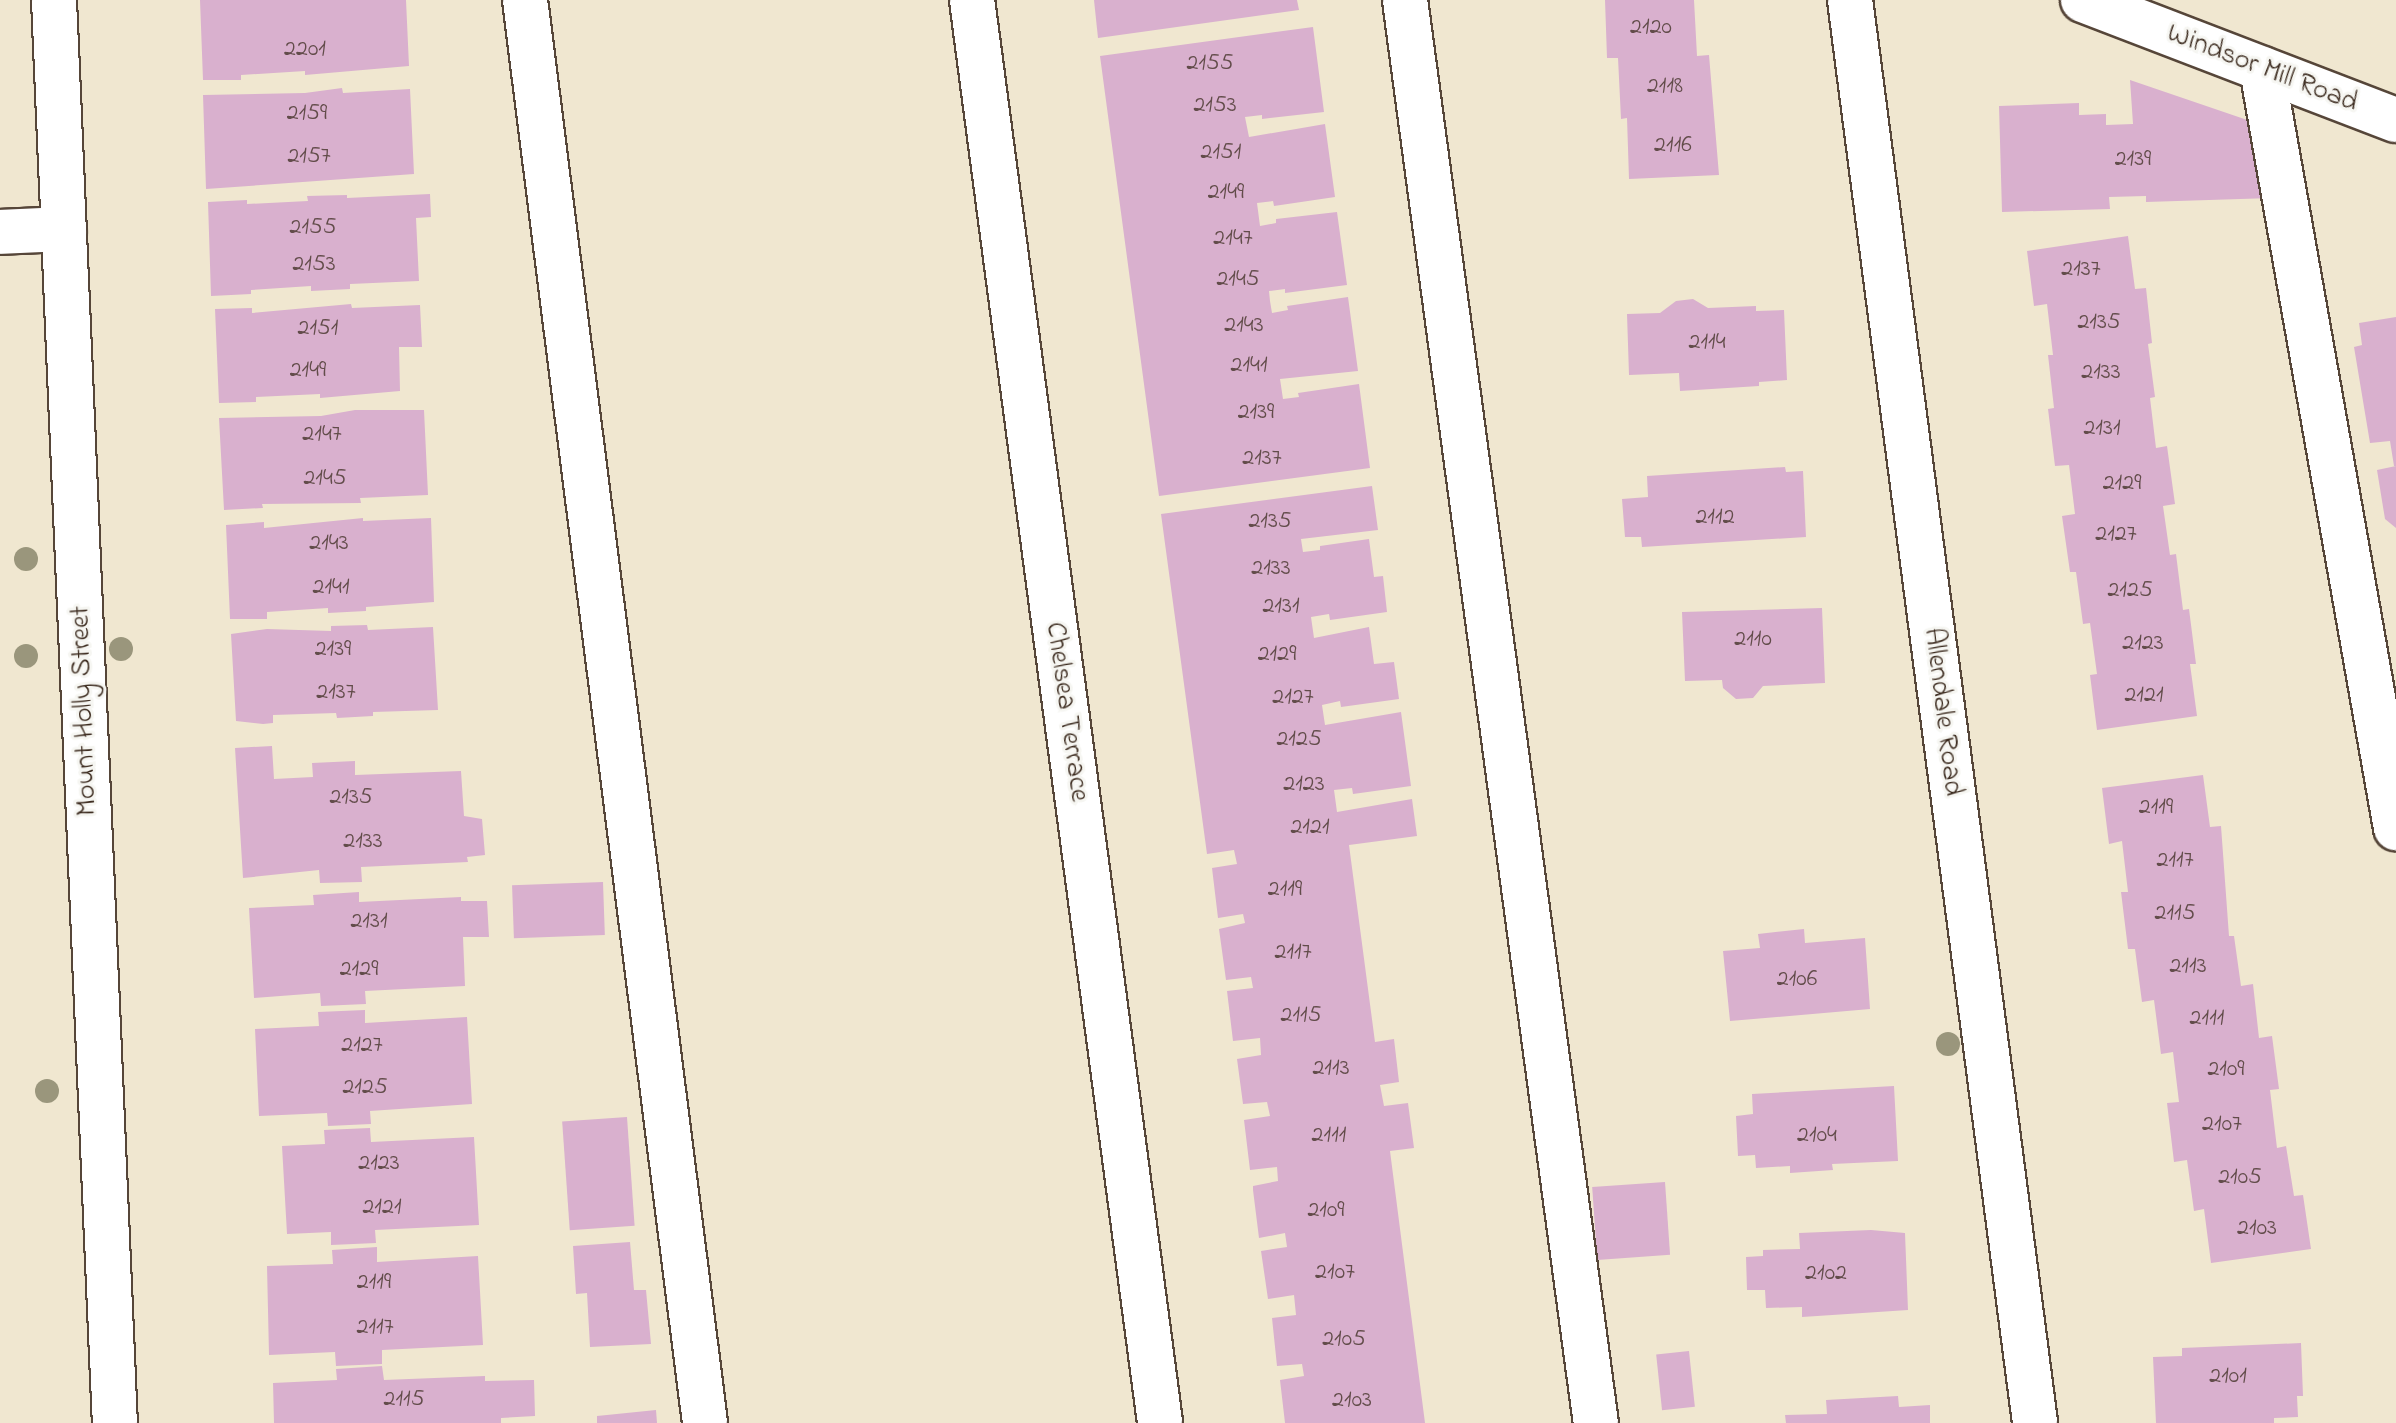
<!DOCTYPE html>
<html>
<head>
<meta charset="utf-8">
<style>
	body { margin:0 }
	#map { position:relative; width:2396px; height:1423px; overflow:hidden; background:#f0e7d0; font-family:"Indie Flower",sans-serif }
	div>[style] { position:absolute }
	.building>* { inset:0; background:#d9b0ce; transform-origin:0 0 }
	.roads { filter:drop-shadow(2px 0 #564639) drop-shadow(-2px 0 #564639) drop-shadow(0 2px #564639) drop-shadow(0 -2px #564639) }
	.minor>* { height:44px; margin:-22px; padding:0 22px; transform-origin:22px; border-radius:22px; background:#fff }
	.trees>* { width:24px; height:24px; margin:-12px; border-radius:50%; background:#9a967c }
	span { translate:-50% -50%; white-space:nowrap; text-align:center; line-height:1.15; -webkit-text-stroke:6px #f6f6f2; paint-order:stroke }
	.number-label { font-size:24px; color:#624c4a }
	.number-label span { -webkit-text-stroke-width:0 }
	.street-label { font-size:28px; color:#3b2a1e }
</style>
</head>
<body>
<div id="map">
	<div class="building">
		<div style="clip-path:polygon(200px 0,406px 0,409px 66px,305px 75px,305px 71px,241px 75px,241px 80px,203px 80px)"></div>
		<div style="clip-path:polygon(1094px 0,1297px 0,1299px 10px,1098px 38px)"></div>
		<div style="clip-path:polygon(1605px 0,1694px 0,1697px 56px,1709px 55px,1719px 175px,1629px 179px,1627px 118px,1621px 119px,1618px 58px,1607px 58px)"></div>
		<div style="clip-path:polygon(1313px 27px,1324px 112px,1262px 119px,1262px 115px,1245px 117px,1249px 137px,1325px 124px,1335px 197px,1274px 206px,1273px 201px,1257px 203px,1260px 226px,1276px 223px,1276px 219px,1337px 212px,1347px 285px,1285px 293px,1285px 289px,1269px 291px,1270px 301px,1272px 313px,1288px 310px,1287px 306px,1348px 297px,1358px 371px,1280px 379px,1283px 399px,1299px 397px,1298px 393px,1359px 384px,1370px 468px,1159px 496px,1100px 56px)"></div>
		<div style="clip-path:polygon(2130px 80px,2259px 124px,2272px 198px,2146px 202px,2146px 196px,2109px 197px,2110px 209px,2002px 212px,1999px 106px,2079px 103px,2079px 115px,2106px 114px,2106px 125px,2133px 124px)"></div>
		<div style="clip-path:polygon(342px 88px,343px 93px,410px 89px,414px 174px,206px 189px,203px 95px,305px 93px)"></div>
		<div style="clip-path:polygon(430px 194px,431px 217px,416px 218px,419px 281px,350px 284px,350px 289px,311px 291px,311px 286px,251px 290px,251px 294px,211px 296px,208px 202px,247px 200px,247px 204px,308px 201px,307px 196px,347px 195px,347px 198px)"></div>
		<div style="clip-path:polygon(2128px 236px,2135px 289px,2146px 288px,2152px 343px,2148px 344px,2155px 397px,2150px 398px,2156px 448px,2167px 446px,2175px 504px,2163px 506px,2170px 555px,2176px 554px,2183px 610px,2189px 609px,2196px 664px,2190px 664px,2197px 716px,2097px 730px,2090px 675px,2097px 674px,2090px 623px,2083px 624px,2076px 572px,2070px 572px,2062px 516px,2075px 514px,2069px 465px,2055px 466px,2048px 409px,2054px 408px,2048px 355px,2053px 355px,2047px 304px,2034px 306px,2027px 251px)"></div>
		<div style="clip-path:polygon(1693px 299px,1708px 308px,1756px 306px,1756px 311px,1784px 310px,1787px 380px,1759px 382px,1759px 386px,1680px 391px,1679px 373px,1629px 375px,1627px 314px,1660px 313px,1676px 301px)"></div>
		<div style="clip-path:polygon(351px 304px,352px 308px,420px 305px,422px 347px,399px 347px,400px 391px,320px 398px,320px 394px,256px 397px,256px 402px,219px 403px,215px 309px,252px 308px,252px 313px)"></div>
		<div style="clip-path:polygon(2396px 317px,2396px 466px,2394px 466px,2390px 441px,2370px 443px,2354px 347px,2362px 345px,2359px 323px)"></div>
		<div style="clip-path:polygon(355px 410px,424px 410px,428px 495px,360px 498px,361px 503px,262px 504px,263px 508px,224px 510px,219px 418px,321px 416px)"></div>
		<div style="clip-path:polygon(2396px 466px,2396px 528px,2385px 519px,2377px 470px)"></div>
		<div style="clip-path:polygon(1785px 467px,1786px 472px,1803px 471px,1806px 537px,1642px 547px,1641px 537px,1625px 537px,1622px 499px,1648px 497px,1647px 476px)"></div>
		<div style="clip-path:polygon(1372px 486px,1378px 530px,1301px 539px,1303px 552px,1320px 550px,1320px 546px,1369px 539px,1374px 577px,1383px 576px,1387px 612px,1330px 620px,1329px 614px,1311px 617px,1314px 638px,1369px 627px,1374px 664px,1394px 662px,1399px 699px,1341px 707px,1340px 701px,1322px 705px,1325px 725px,1401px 712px,1411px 786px,1353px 794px,1352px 788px,1334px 790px,1337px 812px,1412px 799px,1417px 836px,1349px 845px,1375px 1042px,1394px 1039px,1399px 1082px,1380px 1085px,1384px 1106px,1408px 1103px,1414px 1148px,1390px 1151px,1425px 1423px,1285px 1423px,1280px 1380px,1304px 1376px,1302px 1364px,1277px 1366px,1272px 1318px,1296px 1315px,1294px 1295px,1268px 1299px,1261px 1251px,1287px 1247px,1285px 1233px,1259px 1238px,1253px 1190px,1253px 1186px,1278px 1181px,1277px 1167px,1250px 1170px,1244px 1120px,1270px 1116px,1267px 1102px,1243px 1104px,1237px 1059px,1261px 1055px,1260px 1038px,1233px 1041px,1227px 991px,1253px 988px,1251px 977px,1226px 980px,1219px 929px,1245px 923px,1243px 914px,1218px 918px,1212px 868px,1237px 864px,1234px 850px,1207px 854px,1161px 514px)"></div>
		<div style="clip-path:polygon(363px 518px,363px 521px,431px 518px,434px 602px,366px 607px,366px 611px,328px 613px,328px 608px,267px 612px,267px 619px,230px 619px,226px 525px,264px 522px,264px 528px)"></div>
		<div style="clip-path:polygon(1822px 608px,1825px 683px,1763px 686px,1753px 698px,1736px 699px,1723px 688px,1722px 680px,1685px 681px,1682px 612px)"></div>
		<div style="clip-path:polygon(367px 625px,368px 630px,433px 627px,438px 710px,373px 712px,373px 716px,337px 718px,336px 713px,273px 715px,273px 723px,263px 724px,236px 721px,231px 634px,267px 629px,331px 631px,331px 626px)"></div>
		<div style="clip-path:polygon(272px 746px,274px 779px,313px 777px,312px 763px,355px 761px,355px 775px,461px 771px,464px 816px,482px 819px,485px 855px,467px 857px,468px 862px,361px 867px,362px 882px,320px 883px,319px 870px,243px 878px,235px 748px)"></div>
		<div style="clip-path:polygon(2203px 775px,2210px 827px,2221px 826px,2229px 936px,2234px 936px,2241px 986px,2253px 984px,2259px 1038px,2272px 1036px,2279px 1089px,2270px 1090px,2277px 1148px,2286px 1146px,2294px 1196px,2303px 1195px,2311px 1249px,2211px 1263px,2204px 1209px,2194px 1211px,2187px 1160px,2174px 1162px,2167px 1103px,2179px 1102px,2173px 1052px,2161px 1054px,2154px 1000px,2142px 1002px,2135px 949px,2128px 949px,2121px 892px,2128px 892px,2122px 841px,2109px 844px,2102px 788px)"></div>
		<div style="left:603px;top:882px;width:53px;height:91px;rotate:88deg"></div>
		<div style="clip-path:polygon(359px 892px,359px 902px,461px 897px,461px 901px,487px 901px,489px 937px,463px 937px,465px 986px,365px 991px,366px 1004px,321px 1006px,320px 993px,254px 998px,249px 908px,314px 905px,313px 895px)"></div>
		<div style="clip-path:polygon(1804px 929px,1805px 943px,1865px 938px,1870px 1009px,1730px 1021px,1723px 951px,1760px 948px,1758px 934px)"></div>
		<div style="clip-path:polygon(365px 1010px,365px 1023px,467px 1017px,472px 1104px,370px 1111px,371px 1124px,328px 1126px,327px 1113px,259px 1116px,255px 1029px,319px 1026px,318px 1012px)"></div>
		<div style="clip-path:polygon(1894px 1086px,1898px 1161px,1832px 1164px,1833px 1170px,1790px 1173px,1790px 1166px,1756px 1168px,1755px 1155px,1738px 1156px,1736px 1116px,1753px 1114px,1752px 1094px)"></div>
		<div style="left:627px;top:1117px;width:109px;height:65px;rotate:86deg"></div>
		<div style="clip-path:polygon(370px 1128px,371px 1142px,474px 1137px,479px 1225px,375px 1230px,376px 1243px,331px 1245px,331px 1232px,287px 1234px,282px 1146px,325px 1144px,324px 1130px)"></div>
		<div style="left:1665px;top:1182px;width:73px;height:73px;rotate:86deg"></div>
		<div style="clip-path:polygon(1871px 1230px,1905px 1233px,1908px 1310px,1802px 1317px,1802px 1307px,1766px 1308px,1765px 1290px,1747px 1290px,1746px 1257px,1763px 1256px,1763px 1250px,1800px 1249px,1799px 1233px)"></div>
		<div style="clip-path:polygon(630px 1242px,634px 1290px,646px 1290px,651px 1344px,590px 1347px,587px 1293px,576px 1294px,573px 1246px)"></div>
		<div style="clip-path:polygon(377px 1247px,377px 1262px,478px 1256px,483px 1345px,382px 1350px,382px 1364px,336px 1366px,335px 1352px,269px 1355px,267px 1266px,333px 1264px,332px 1250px)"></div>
		<div style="clip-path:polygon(2301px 1343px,2303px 1396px,2297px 1396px,2298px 1417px,2274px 1418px,2274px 1423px,2156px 1423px,2153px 1357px,2182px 1356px,2182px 1348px)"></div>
		<div style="left:1689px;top:1351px;width:56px;height:33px;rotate:84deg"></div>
		<div style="clip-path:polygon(382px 1366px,384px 1380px,485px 1376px,485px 1381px,534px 1380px,535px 1416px,501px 1418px,501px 1423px,274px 1423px,273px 1383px,337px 1380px,336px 1369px)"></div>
		<div style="clip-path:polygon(1898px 1396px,1899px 1407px,1930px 1405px,1930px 1423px,1786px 1423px,1785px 1415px,1827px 1414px,1826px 1400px)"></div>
		<div style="clip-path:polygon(656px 1410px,657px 1423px,597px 1423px,597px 1416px)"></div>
	</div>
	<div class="roads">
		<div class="minor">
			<div style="left:54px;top:0;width:1424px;rotate:87.55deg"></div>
			<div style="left:525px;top:0;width:1434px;rotate:82.79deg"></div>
			<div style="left:972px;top:0;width:1435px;rotate:82.47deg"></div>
			<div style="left:1405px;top:0;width:1436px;rotate:82.36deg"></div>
			<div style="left:1850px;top:0;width:1435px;rotate:82.59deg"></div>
			<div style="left:2083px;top:0;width:335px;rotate:21deg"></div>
			<div style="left:2262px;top:69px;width:771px;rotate:79.99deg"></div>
			<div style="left:0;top:232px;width:64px;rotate:-2.7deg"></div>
		</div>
	</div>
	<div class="trees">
		<div style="left:26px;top:559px"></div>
		<div style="left:121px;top:649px"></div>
		<div style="left:26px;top:656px"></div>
		<div style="left:1948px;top:1044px"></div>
		<div style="left:47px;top:1091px"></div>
	</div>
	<div class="number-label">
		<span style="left:1651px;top:28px">2120</span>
		<span style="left:305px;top:50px">2201</span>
		<span style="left:1210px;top:64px">2155</span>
		<span style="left:1665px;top:87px">2118</span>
		<span style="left:1215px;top:106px">2153</span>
		<span style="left:307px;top:114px">2159</span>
		<span style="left:1673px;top:146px">2116</span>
		<span style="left:1221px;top:153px">2151</span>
		<span style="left:309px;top:157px">2157</span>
		<span style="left:2133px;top:160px">2139</span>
		<span style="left:1226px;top:193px">2149</span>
		<span style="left:313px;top:228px">2155</span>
		<span style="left:1233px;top:239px">2147</span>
		<span style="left:314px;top:265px">2153</span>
		<span style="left:2081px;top:270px">2137</span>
		<span style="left:1238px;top:280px">2145</span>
		<span style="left:2099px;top:323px">2135</span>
		<span style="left:1244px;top:326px">2143</span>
		<span style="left:318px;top:329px">2151</span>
		<span style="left:1707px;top:343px">2114</span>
		<span style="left:1249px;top:366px">2141</span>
		<span style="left:308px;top:371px">2149</span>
		<span style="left:2101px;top:373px">2133</span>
		<span style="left:1256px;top:413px">2139</span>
		<span style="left:2102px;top:429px">2131</span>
		<span style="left:322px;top:435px">2147</span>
		<span style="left:1262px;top:459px">2137</span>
		<span style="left:325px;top:479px">2145</span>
		<span style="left:2122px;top:484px">2129</span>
		<span style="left:1715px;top:518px">2112</span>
		<span style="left:1270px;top:522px">2135</span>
		<span style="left:2116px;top:535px">2127</span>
		<span style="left:329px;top:544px">2143</span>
		<span style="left:1271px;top:569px">2133</span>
		<span style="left:331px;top:588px">2141</span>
		<span style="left:2130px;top:591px">2125</span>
		<span style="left:1281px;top:607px">2131</span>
		<span style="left:1753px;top:640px">2110</span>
		<span style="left:2143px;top:644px">2123</span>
		<span style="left:333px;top:650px">2139</span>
		<span style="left:1277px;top:655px">2129</span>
		<span style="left:336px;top:693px">2137</span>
		<span style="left:2144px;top:696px">2121</span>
		<span style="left:1293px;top:698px">2127</span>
		<span style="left:1299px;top:740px">2125</span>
		<span style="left:1304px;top:785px">2123</span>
		<span style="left:351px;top:798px">2135</span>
		<span style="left:2156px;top:808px">2119</span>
		<span style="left:1310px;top:828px">2121</span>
		<span style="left:363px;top:842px">2133</span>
		<span style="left:2175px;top:861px">2117</span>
		<span style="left:1285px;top:890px">2119</span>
		<span style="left:2175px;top:914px">2115</span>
		<span style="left:369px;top:922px">2131</span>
		<span style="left:1293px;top:953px">2117</span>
		<span style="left:2188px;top:967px">2113</span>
		<span style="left:359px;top:970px">2129</span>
		<span style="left:1797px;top:980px">2106</span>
		<span style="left:1301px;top:1016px">2115</span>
		<span style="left:2207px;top:1019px">2111</span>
		<span style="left:362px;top:1046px">2127</span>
		<span style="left:1331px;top:1069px">2113</span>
		<span style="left:2226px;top:1070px">2109</span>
		<span style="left:365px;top:1088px">2125</span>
		<span style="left:2222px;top:1125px">2107</span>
		<span style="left:1329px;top:1136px">2111</span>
		<span style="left:1817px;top:1136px">2104</span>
		<span style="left:379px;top:1164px">2123</span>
		<span style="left:2240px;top:1178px">2105</span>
		<span style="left:382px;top:1208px">2121</span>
		<span style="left:1326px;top:1211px">2109</span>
		<span style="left:2257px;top:1229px">2103</span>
		<span style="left:1335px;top:1273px">2107</span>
		<span style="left:1826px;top:1274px">2102</span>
		<span style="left:374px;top:1283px">2119</span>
		<span style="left:375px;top:1328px">2117</span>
		<span style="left:1344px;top:1340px">2105</span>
		<span style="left:2228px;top:1377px">2101</span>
		<span style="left:404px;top:1400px">2115</span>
		<span style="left:1352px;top:1401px">2103</span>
	</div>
	<div class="street-label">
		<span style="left:2262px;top:69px;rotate:21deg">Windsor Mill Road</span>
		<span style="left:85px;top:711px;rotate:-92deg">Mount Holly Street</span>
		<span style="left:1066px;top:712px;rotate:82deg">Chelsea Terrace</span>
		<span style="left:1942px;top:712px;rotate:83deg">Allendale Road</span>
	</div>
</div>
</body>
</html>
